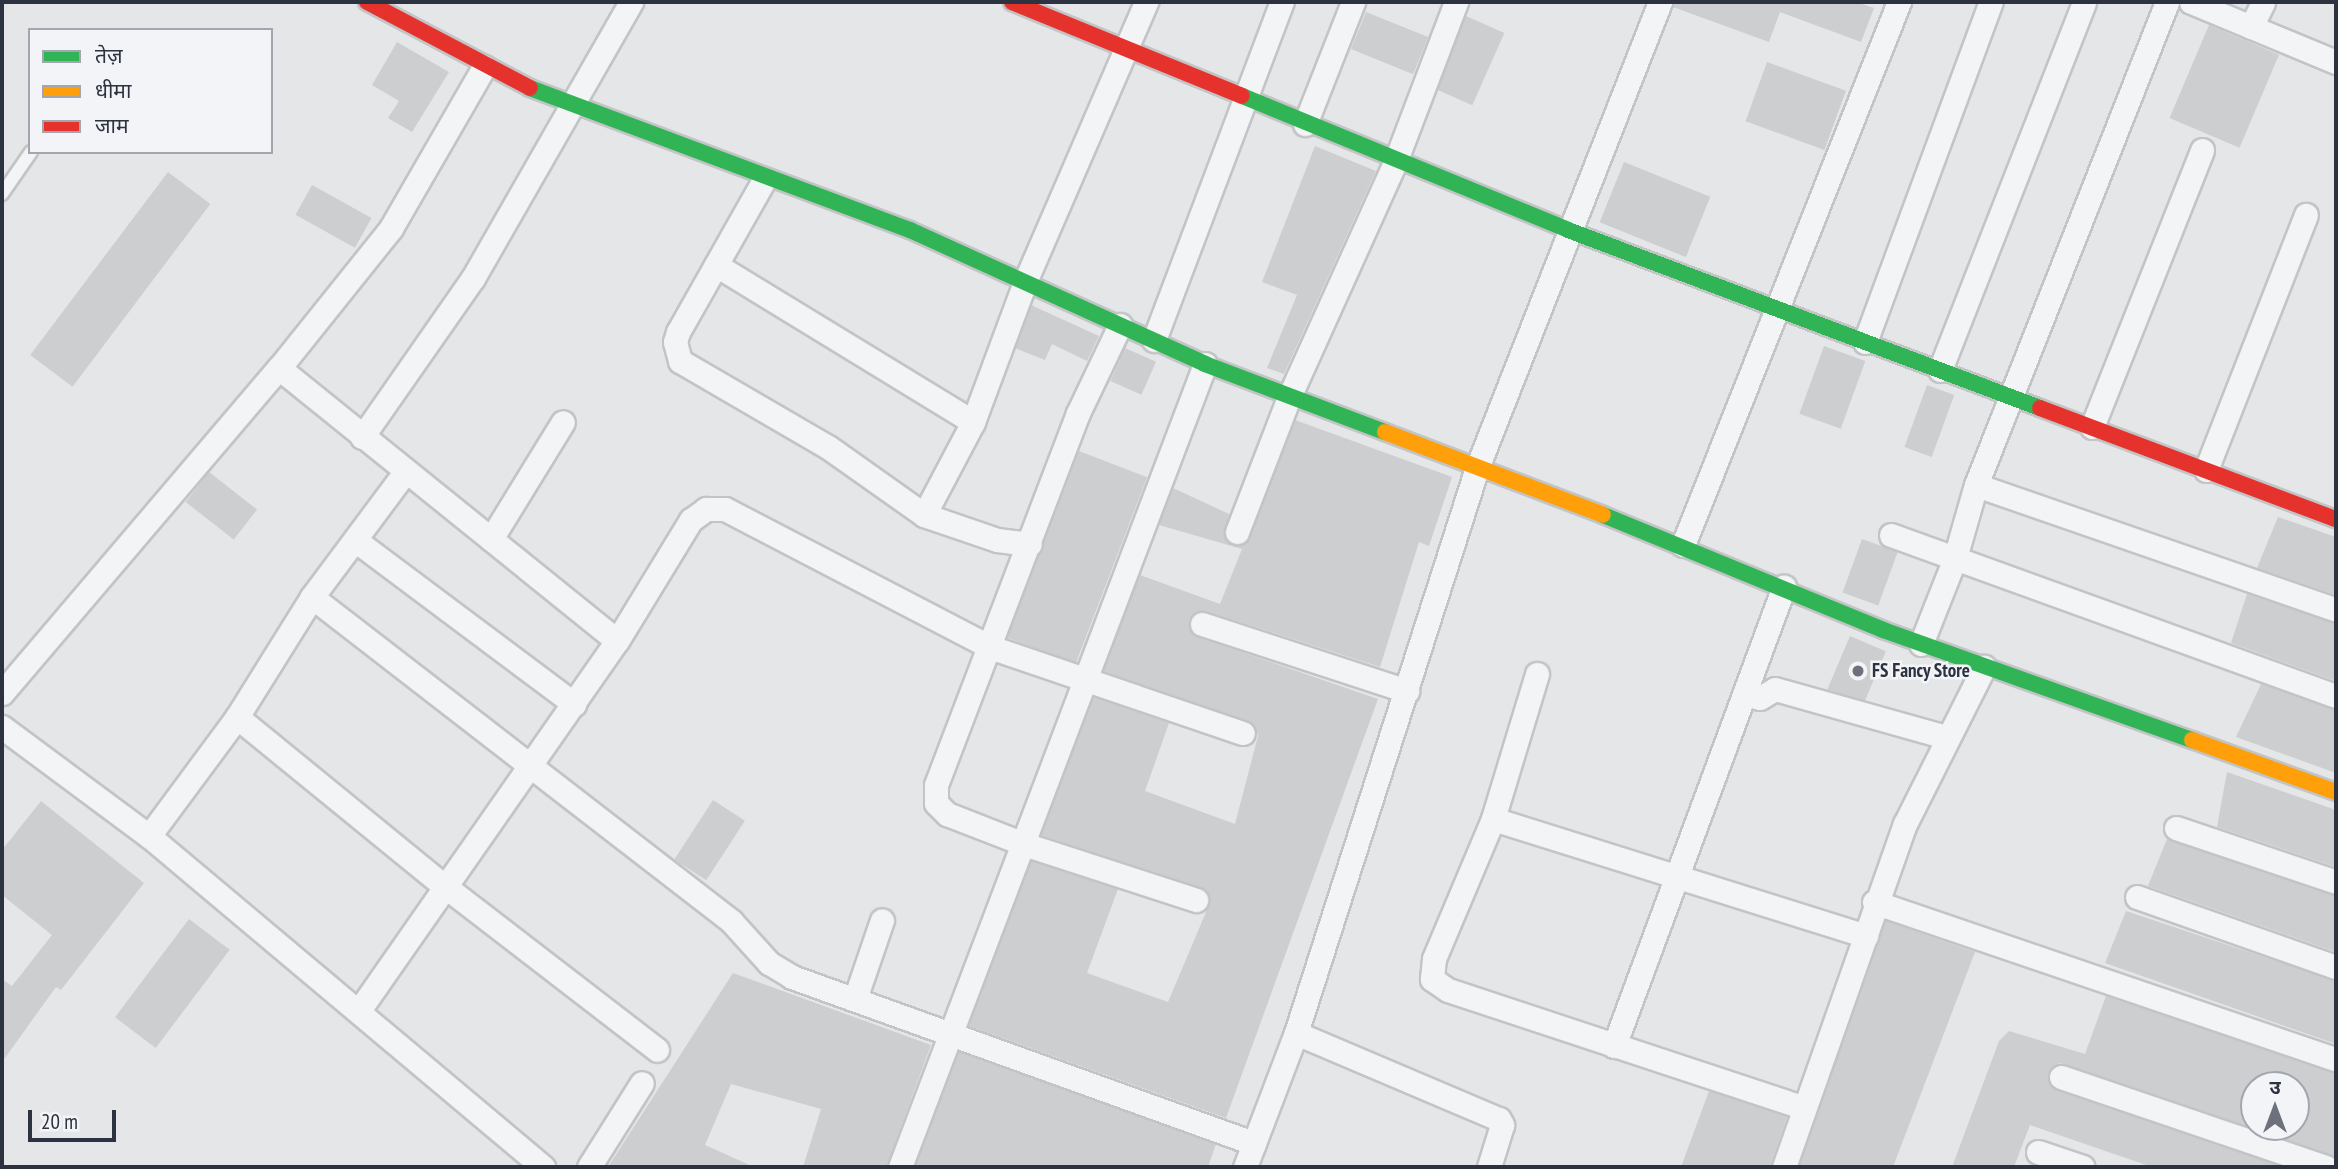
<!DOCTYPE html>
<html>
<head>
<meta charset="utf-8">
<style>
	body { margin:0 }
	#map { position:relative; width:2338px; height:1169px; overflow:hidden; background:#e4e6e8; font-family:"PT Sans Narrow","Noto Sans Devanagari",sans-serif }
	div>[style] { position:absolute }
	.building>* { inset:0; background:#ccced0; transform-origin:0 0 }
	.roads { filter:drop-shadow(2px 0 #c2c4c6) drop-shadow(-2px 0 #c2c4c6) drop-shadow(0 2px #c2c4c6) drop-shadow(0 -2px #c2c4c6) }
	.lane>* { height:12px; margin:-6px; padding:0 6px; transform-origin:6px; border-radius:6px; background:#f3f4f5 }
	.street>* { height:23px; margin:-11.5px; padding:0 11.5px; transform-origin:11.5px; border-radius:11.5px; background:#f3f4f5 }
	.fast>* { height:16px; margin:-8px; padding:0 8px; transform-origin:8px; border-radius:8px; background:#30b455 }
	.slow>* { height:16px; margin:-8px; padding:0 8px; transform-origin:8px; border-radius:8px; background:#ff9f0a }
	.jam>* { height:16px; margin:-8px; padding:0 8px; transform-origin:8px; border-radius:8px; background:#e5322d }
	.dots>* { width:19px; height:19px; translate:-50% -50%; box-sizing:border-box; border:4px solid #f2f4f7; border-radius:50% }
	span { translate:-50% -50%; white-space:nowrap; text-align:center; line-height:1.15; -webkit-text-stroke:5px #f2f4f7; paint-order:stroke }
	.poi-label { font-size:19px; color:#2c3240; font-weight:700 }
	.left { translate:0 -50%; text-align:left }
	.frame { position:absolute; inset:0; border:4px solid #2c3240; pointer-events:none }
	.legend { position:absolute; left:28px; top:28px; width:245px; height:126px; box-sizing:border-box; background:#f2f4f7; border:2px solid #a3a6ae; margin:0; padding:9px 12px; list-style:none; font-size:21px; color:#2c3240 }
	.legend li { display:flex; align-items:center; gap:14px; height:35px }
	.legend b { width:35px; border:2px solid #a3a6ae }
	.north { position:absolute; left:2240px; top:1071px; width:70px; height:70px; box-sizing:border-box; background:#f2f4f7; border:2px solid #a3a6ae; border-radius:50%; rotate:0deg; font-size:19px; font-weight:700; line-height:28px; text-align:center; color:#2c3240 }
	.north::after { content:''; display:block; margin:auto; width:24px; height:32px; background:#6c717b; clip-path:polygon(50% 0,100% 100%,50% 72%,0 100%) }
	.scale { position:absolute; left:28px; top:1110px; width:88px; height:32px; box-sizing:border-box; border:4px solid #2c3240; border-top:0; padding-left:9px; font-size:21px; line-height:24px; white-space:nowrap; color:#2c3240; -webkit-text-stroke:5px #f2f4f7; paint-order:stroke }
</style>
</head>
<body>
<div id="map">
	<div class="building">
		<div style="clip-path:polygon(1674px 2px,1856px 2px,1874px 8px,1861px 42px,1780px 12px,1769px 42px,1673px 7px)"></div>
		<div style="left:1366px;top:12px;width:67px;height:40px;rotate:22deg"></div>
		<div style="left:1466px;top:16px;width:42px;height:79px;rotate:24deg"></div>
		<div style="left:2209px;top:25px;width:76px;height:101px;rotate:23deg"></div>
		<div style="clip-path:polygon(397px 42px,449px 72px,412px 132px,388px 118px,399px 101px,372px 85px)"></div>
		<div style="left:1767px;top:62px;width:84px;height:63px;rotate:20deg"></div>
		<div style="clip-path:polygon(1315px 146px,1376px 171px,1284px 374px,1267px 368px,1297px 295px,1262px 282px)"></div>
		<div style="left:1624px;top:162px;width:93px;height:65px;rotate:22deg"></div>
		<div style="left:168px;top:172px;width:53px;height:229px;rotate:37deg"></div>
		<div style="left:312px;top:185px;width:68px;height:34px;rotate:29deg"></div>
		<div style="clip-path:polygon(1031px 305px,1099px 336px,1087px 361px,1052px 344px,1045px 360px,1015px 348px)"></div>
		<div style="left:1824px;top:346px;width:44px;height:72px;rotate:20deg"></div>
		<div style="left:1125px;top:348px;width:34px;height:36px;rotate:24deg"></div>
		<div style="left:1927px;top:385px;width:29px;height:66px;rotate:20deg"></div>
		<div style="clip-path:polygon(1295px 420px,1452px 477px,1429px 546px,1419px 542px,1380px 667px,1206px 611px,1198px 611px,1189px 619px,1189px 628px,1198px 637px,1378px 699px,1226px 1118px,969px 1026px,1031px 861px,1118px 889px,1087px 973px,1168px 1002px,1209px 905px,1207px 891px,1041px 835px,1094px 697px,1169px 723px,1145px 791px,1235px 824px,1258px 736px,1254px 724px,1103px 671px,1140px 575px,1220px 604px,1242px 549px,1159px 525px,1173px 488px,1229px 514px,1226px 540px,1233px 545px,1245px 543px)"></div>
		<div style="left:1079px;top:451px;width:73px;height:200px;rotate:21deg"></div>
		<div style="left:209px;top:472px;width:61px;height:38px;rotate:38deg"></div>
		<div style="clip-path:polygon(2278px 517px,2336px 537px,2336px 595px,2257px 568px)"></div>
		<div style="left:1862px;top:539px;width:38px;height:57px;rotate:20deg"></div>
		<div style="clip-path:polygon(2247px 594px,2336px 624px,2336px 681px,2231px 643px)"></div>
		<div style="left:1850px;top:636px;width:39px;height:58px;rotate:23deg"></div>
		<div style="clip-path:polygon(2261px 684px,2336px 710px,2336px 773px,2236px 737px)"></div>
		<div style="clip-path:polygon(2227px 772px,2336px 810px,2336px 867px,2217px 827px)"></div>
		<div style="left:713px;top:800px;width:38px;height:71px;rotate:33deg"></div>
		<div style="clip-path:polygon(41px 801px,144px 883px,61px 990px,56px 987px,2px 1062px,2px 979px,12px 986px,52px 935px,2px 895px,2px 850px)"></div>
		<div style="clip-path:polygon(2167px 839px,2336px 896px,2336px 952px,2148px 886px)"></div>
		<div style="clip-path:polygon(2126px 911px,2336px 981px,2336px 1044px,2105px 963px)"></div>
		<div style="left:189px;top:919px;width:51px;height:123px;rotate:37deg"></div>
		<div style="clip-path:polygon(1886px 921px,1975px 952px,1893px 1167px,1799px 1167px)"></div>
		<div style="clip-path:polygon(733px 973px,931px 1045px,886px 1167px,803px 1167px,821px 1109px,731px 1084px,705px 1145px,754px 1167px,608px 1167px)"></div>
		<div style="clip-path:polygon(evenodd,2106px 996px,2336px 1073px,2336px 1158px,2059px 1063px,2048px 1073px,2050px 1086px,2056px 1090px,2283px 1167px,2152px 1167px,2030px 1125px,2014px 1167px,1952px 1167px,1999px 1041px,2009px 1031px,2085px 1054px,2106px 996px,2254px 1085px,2296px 1085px,2296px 1127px,2254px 1127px,2254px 1085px)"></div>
		<div style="clip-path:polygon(959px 1052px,1216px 1144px,1208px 1167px,915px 1167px)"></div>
		<div style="clip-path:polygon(1709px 1091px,1787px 1117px,1770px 1167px,1681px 1167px)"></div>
	</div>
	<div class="roads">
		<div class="lane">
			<div style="left:2px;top:194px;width:51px;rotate:-55.4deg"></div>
		</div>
		<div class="street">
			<div style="left:2191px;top:2px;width:157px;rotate:22.5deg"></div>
			<div style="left:2251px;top:27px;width:28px;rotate:-64deg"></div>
			<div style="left:1305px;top:124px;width:131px;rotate:-68.5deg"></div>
			<div style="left:764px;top:180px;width:175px;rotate:119.5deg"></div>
			<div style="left:678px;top:332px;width:10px;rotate:107deg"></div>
			<div style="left:675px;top:342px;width:20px;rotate:75deg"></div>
			<div style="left:680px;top:361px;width:171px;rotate:30.2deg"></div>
			<div style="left:828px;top:447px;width:118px;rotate:35.3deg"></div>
			<div style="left:924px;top:515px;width:77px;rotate:18.9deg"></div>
			<div style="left:997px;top:540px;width:33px;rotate:7deg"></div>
			<div style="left:716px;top:265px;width:301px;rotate:31.4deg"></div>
			<div style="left:1120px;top:325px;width:98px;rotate:115.5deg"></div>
			<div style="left:1078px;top:413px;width:398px;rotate:110.9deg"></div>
			<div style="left:936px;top:785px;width:18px;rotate:90deg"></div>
			<div style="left:936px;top:803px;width:16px;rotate:45deg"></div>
			<div style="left:947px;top:814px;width:83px;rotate:21.3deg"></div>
			<div style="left:1024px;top:844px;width:181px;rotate:18deg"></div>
			<div style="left:1154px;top:340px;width:361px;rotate:-69.3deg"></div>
			<div style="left:1865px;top:342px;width:363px;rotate:-69.7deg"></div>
			<div style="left:279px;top:368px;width:434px;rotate:38.9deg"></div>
			<div style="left:1940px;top:370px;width:395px;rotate:-68.6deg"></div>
			<div style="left:2092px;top:427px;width:298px;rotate:-68.3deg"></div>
			<div style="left:362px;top:437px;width:194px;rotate:-55.1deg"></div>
			<div style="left:473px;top:278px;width:318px;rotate:-60.2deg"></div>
			<div style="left:2206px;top:470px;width:274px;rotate:-68.6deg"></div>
			<div style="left:1976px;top:485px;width:381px;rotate:19.1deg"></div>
			<div style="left:924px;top:515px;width:105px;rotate:-62.2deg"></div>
			<div style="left:973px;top:422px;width:149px;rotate:-69.6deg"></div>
			<div style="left:1025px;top:282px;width:305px;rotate:-66.6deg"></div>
			<div style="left:1237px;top:532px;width:147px;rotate:-68.9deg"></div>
			<div style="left:1290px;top:395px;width:258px;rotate:-65.7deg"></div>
			<div style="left:1396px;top:160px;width:169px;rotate:-69.2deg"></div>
			<div style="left:1891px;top:535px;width:473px;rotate:19.9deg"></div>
			<div style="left:491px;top:539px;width:137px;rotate:-58.4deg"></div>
			<div style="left:355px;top:540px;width:274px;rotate:36.8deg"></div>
			<div style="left:1683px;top:545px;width:584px;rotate:-68.31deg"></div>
			<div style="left:312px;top:597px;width:530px;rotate:37.71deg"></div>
			<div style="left:731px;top:921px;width:57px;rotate:47.9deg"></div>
			<div style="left:769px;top:963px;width:27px;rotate:31deg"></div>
			<div style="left:792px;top:977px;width:491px;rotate:19.8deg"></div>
			<div style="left:1202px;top:624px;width:216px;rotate:18.1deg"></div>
			<div style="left:1921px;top:644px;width:92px;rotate:-68.4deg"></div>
			<div style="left:1955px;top:558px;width:76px;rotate:-74deg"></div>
			<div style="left:1976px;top:485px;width:519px;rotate:-68.42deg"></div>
			<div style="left:1537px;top:674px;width:152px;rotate:106.9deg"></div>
			<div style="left:1493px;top:819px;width:152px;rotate:112.9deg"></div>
			<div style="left:1434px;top:959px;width:20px;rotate:96deg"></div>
			<div style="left:1432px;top:979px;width:19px;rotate:35deg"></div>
			<div style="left:1448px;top:990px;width:375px;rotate:18.3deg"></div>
			<div style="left:2px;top:693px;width:427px;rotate:-49.6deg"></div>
			<div style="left:279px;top:368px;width:179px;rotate:-51.3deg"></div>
			<div style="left:391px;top:228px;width:186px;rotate:-60deg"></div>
			<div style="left:1744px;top:694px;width:16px;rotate:14deg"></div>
			<div style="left:1760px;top:698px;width:17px;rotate:-31deg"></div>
			<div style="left:1775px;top:689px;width:178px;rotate:15.7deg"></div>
			<div style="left:237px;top:717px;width:271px;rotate:39.2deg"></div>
			<div style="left:447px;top:888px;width:265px;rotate:37.6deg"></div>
			<div style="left:2px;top:727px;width:183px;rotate:36.6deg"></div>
			<div style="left:149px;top:836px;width:515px;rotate:40.03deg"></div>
			<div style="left:1493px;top:819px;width:391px;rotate:17.4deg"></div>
			<div style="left:2176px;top:828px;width:169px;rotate:18.6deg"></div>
			<div style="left:149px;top:836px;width:148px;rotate:-53.5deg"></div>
			<div style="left:237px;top:717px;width:142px;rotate:-58deg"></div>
			<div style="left:312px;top:597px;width:157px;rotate:-53.3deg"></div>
			<div style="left:2137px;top:897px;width:211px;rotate:19.4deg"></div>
			<div style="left:1874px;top:902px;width:488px;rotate:18.8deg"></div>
			<div style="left:855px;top:999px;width:83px;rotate:-71.1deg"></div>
			<div style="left:360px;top:1009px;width:449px;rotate:-55.1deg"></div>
			<div style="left:617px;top:641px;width:142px;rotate:-58.6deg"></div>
			<div style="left:691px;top:520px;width:19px;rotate:-36deg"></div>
			<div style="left:706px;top:509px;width:19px"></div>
			<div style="left:725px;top:509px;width:299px;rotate:27.5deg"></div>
			<div style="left:990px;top:647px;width:267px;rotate:18.8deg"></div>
			<div style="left:1296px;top:1033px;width:220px;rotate:23deg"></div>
			<div style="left:1499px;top:1119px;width:7px;rotate:63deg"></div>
			<div style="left:1502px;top:1125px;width:44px;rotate:107.2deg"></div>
			<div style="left:1614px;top:1046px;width:490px;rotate:-69.7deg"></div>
			<div style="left:2061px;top:1077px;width:280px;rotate:18.8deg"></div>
			<div style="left:2038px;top:1152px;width:47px;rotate:18.4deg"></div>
			<div style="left:589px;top:1167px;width:99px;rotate:-57.8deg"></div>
			<div style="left:900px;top:1167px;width:859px;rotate:-69.2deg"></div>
			<div style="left:1245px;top:1167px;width:143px;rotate:-69.2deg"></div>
			<div style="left:1296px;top:1033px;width:593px;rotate:-72.24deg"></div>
			<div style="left:1477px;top:468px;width:501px;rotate:-68.56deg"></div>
			<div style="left:1784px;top:1167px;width:364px;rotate:-70.6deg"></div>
			<div style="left:1905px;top:824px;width:176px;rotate:-63.3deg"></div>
		</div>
		<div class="fast">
			<div style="left:530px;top:88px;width:406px;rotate:20.5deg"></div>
			<div style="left:910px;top:230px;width:324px;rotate:24.4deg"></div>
			<div style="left:1205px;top:364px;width:192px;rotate:20.7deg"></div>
			<div style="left:1242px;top:96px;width:352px;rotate:22.3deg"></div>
			<div style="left:1568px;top:230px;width:504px;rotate:20.66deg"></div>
			<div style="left:1603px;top:515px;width:303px;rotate:22.3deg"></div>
			<div style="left:1883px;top:630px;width:328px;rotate:19.6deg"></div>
		</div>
		<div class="slow">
			<div style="left:1385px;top:432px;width:233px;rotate:20.8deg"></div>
			<div style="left:2192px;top:740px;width:153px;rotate:19.9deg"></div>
		</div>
		<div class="jam">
			<div style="left:367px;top:2px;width:184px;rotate:27.8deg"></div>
			<div style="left:1012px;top:2px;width:248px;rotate:22.2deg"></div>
			<div style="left:2040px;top:408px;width:316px;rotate:20.6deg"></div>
		</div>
	</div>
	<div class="dots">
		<div style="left:1858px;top:671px;background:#6c717b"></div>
	</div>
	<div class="poi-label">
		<span class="left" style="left:1872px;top:671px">FS Fancy Store</span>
	</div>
	<div class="frame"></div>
	<ul class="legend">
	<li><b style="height:9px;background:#30b455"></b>तेज़</li>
	<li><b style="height:9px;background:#ff9f0a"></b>धीमा</li>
	<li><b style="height:9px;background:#e5322d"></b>जाम</li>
	</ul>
	<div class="north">उ</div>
	<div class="scale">20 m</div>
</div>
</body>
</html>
